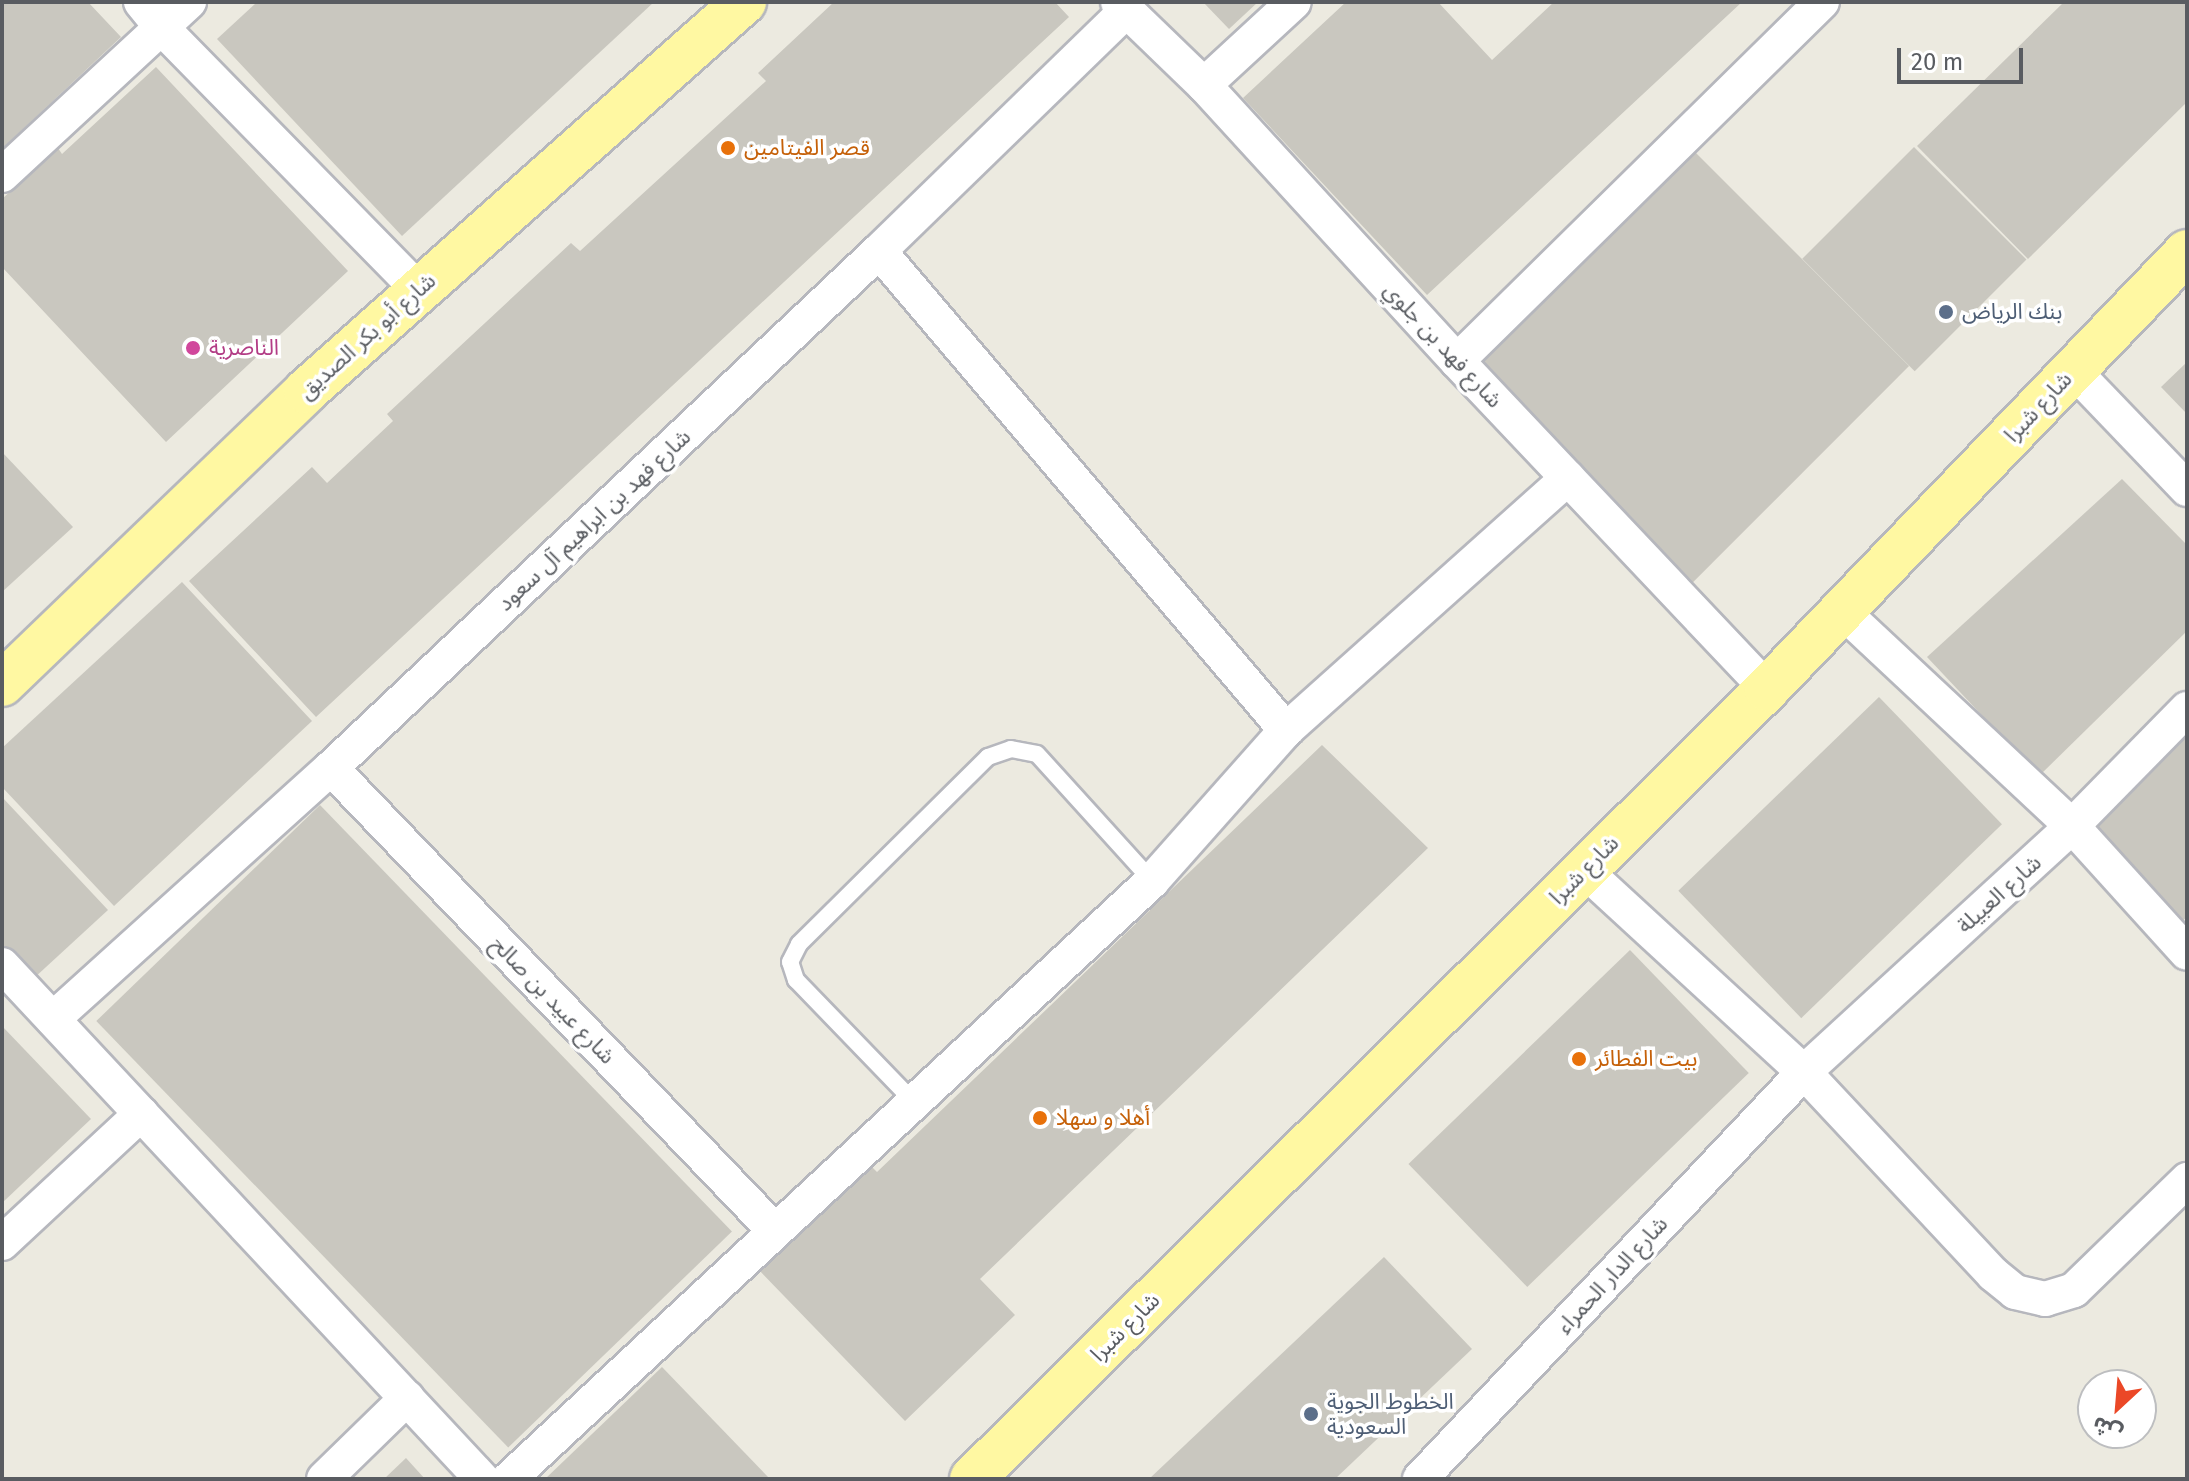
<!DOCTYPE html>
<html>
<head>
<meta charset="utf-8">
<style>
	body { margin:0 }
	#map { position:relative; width:2189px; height:1481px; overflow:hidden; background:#eceae0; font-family:"Fira Sans","Noto Sans Arabic",sans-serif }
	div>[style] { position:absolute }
	.building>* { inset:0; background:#c9c7bf; transform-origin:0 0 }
	.roads { filter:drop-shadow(2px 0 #b6b7bd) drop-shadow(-2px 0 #b6b7bd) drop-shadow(0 2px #b6b7bd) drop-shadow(0 -2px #b6b7bd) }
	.lane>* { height:16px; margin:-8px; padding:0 8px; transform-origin:8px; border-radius:8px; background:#fff }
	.street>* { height:34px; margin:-17px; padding:0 17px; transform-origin:17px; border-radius:17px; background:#fff }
	.primary>* { height:44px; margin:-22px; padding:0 22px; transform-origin:22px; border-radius:22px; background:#fff8a2 }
	.dots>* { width:22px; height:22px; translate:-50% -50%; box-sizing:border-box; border:4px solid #fff; border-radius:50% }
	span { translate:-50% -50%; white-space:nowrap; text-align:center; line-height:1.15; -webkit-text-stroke:7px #fff; paint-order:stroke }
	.food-label { font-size:22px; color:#c56008 }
	.left { translate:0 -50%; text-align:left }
	.service-label { font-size:22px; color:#4e5e75 }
	.street-label { font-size:22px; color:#595c61 }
	.hotel-label { font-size:22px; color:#b23c85 }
	.frame { position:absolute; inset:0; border:4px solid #595c61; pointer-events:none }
	.north { position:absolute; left:2077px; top:1369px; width:80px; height:80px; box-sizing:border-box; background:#fff; border:2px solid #bdbec0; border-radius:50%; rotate:206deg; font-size:22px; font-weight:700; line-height:32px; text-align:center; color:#595c61 }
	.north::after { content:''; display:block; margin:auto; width:28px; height:36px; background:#eb4827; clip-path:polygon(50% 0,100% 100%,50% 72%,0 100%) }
	.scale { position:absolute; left:1897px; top:48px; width:126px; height:36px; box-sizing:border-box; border:4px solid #595c61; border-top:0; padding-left:10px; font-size:24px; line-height:28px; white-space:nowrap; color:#595c61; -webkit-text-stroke:6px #fff; paint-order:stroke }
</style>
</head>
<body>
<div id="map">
	<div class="building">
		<div style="clip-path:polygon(2px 2px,88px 2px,121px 37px,6px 145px,10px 149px,2px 157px)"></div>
		<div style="clip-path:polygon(257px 2px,654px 2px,402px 236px,217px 39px)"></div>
		<div style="clip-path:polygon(834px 2px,1055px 2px,1069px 17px,316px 717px,189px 581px,312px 467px,327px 483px,393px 421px,387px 414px,571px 243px,580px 251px,766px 81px,758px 73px)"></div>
		<div style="clip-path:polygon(1203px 2px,1258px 2px,1229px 29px)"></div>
		<div style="clip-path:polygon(1346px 2px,1438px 2px,1492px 60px,1554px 2px,1742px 2px,1427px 295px,1243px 98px)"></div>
		<div style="clip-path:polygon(2064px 2px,2187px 2px,2187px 102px,2028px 259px,1917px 146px)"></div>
		<div style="clip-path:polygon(156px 67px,348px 271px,166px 442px,2px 267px,2px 199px,58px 148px,62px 154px)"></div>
		<div style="left:1914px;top:147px;width:159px;height:158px;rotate:45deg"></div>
		<div style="left:1692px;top:149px;width:307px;height:307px;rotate:45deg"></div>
		<div style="clip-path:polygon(2187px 362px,2187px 414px,2161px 387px)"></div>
		<div style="clip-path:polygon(2px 452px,73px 527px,2px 592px)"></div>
		<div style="clip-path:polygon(2122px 479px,2187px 545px,2187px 631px,2039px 776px,1927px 657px)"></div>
		<div style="clip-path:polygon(182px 582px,312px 721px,114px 906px,2px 787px,2px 748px)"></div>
		<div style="left:1879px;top:697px;width:177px;height:279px;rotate:46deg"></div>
		<div style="clip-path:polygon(2187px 724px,2187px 917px,2181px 922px,2085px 822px)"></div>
		<div style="clip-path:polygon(1322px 745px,1428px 848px,980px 1279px,1015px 1315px,905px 1421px,758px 1269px,868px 1163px,877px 1172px)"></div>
		<div style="clip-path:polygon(2px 797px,108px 910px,33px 979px,2px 946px)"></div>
		<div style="left:320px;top:805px;width:593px;height:311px;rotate:46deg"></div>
		<div style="left:1630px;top:950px;width:171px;height:308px;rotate:46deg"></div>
		<div style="clip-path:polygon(2px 1026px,91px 1119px,2px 1203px)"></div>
		<div style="clip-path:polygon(1384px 1257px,1472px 1349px,1335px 1479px,1149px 1479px)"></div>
		<div style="clip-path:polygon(662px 1367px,770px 1479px,545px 1479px)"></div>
		<div style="clip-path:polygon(406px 1458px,425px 1479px,384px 1479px)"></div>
	</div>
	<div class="roads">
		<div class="lane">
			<div style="left:914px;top:1102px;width:170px;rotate:-134deg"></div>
			<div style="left:796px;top:980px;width:19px;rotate:-108deg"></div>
			<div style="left:790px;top:962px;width:20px;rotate:-63deg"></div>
			<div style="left:799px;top:944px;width:266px;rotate:-44.7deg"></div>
			<div style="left:988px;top:757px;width:24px;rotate:-19deg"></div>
			<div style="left:1011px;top:749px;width:26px;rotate:11deg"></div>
			<div style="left:1037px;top:754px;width:171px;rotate:47.8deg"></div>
		</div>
		<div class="street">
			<div style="left:141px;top:2px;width:32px;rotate:51deg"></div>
			<div style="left:161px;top:27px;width:367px;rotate:45.6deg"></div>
			<div style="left:1118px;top:2px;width:120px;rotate:44deg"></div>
			<div style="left:1204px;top:85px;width:374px;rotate:47.5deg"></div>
			<div style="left:1457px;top:361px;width:451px;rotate:46.6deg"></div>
			<div style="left:1204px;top:85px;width:122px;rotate:-42.7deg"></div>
			<div style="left:2px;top:175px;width:255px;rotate:-42.8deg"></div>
			<div style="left:879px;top:251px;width:629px;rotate:49.65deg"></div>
			<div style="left:1457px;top:361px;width:512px;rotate:-44.53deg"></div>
			<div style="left:2073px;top:370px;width:165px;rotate:46.2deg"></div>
			<div style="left:1841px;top:610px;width:316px;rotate:43.1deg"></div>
			<div style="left:2072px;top:826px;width:171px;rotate:47.8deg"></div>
			<div style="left:331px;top:768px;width:641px;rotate:46.2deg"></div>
			<div style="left:1584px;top:870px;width:299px;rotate:42.6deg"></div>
			<div style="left:1804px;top:1072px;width:277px;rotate:46.9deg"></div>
			<div style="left:1993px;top:1274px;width:28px;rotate:39deg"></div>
			<div style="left:2015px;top:1292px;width:31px;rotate:13deg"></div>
			<div style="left:2045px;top:1299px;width:30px;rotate:-17deg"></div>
			<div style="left:2074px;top:1290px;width:158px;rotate:-44.2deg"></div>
			<div style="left:2px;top:965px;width:703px;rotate:46.96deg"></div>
			<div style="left:53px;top:1019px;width:375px;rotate:-42.1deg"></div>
			<div style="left:331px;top:768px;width:753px;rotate:-43.33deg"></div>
			<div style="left:879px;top:251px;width:344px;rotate:-44.2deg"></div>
			<div style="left:2px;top:1243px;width:190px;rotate:-42.9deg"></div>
			<div style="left:324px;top:1479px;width:116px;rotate:-44.3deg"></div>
			<div style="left:509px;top:1479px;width:878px;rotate:-42.92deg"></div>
			<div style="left:1152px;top:881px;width:202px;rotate:-48.4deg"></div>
			<div style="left:1286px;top:730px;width:378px;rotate:-41.8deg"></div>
			<div style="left:1420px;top:1479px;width:560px;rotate:-46.67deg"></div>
			<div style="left:1804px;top:1072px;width:364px;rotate:-42.5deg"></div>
			<div style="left:2072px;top:826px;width:164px;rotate:-45.5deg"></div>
		</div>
		<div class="primary">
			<div style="left:2px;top:684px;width:422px;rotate:-43.9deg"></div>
			<div style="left:306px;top:391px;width:586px;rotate:-41.61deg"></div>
			<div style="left:972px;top:1479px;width:1121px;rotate:-44.82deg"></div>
			<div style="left:1767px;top:689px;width:606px;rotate:-46.14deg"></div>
		</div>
	</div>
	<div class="dots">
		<div style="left:728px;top:148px;background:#e8710a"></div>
		<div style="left:1946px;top:312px;background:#5c6f8a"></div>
		<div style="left:193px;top:348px;background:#d1479c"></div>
		<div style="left:1579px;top:1059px;background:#e8710a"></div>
		<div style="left:1040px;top:1118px;background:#e8710a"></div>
		<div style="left:1311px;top:1414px;background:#5c6f8a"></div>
	</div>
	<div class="food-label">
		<span class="left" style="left:744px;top:148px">قصر الفيتامين</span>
		<span class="left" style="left:1595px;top:1059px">بيت الفطائر</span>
		<span class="left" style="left:1056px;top:1118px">أهلا و سهلا</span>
	</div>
	<div class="service-label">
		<span class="left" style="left:1962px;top:312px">بنك الرياض</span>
		<span class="left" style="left:1327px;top:1414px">الخطوط الجوية<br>السعودية</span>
	</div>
	<div class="street-label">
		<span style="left:367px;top:336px;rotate:-42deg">شارع أبو بكر الصديق</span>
		<span style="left:1443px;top:345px;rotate:47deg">شارع فهد بن جلوي</span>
		<span style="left:2038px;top:407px;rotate:-47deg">شارع شبرا</span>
		<span style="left:594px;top:520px;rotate:-43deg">شارع فهد بن ابراهيم آل سعود</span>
		<span style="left:1584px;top:870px;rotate:-45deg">شارع شبرا</span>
		<span style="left:1999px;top:894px;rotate:-42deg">شارع العبيلة</span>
		<span style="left:553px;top:1000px;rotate:46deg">شارع عبيد بن صالح</span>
		<span style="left:1612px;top:1275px;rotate:-47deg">شارع الدار الحمراء</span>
		<span style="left:1125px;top:1327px;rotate:-45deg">شارع شبرا</span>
	</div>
	<div class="hotel-label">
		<span class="left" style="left:209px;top:348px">الناصرية</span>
	</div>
	<div class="frame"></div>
	<div class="north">ش</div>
	<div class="scale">20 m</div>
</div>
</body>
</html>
